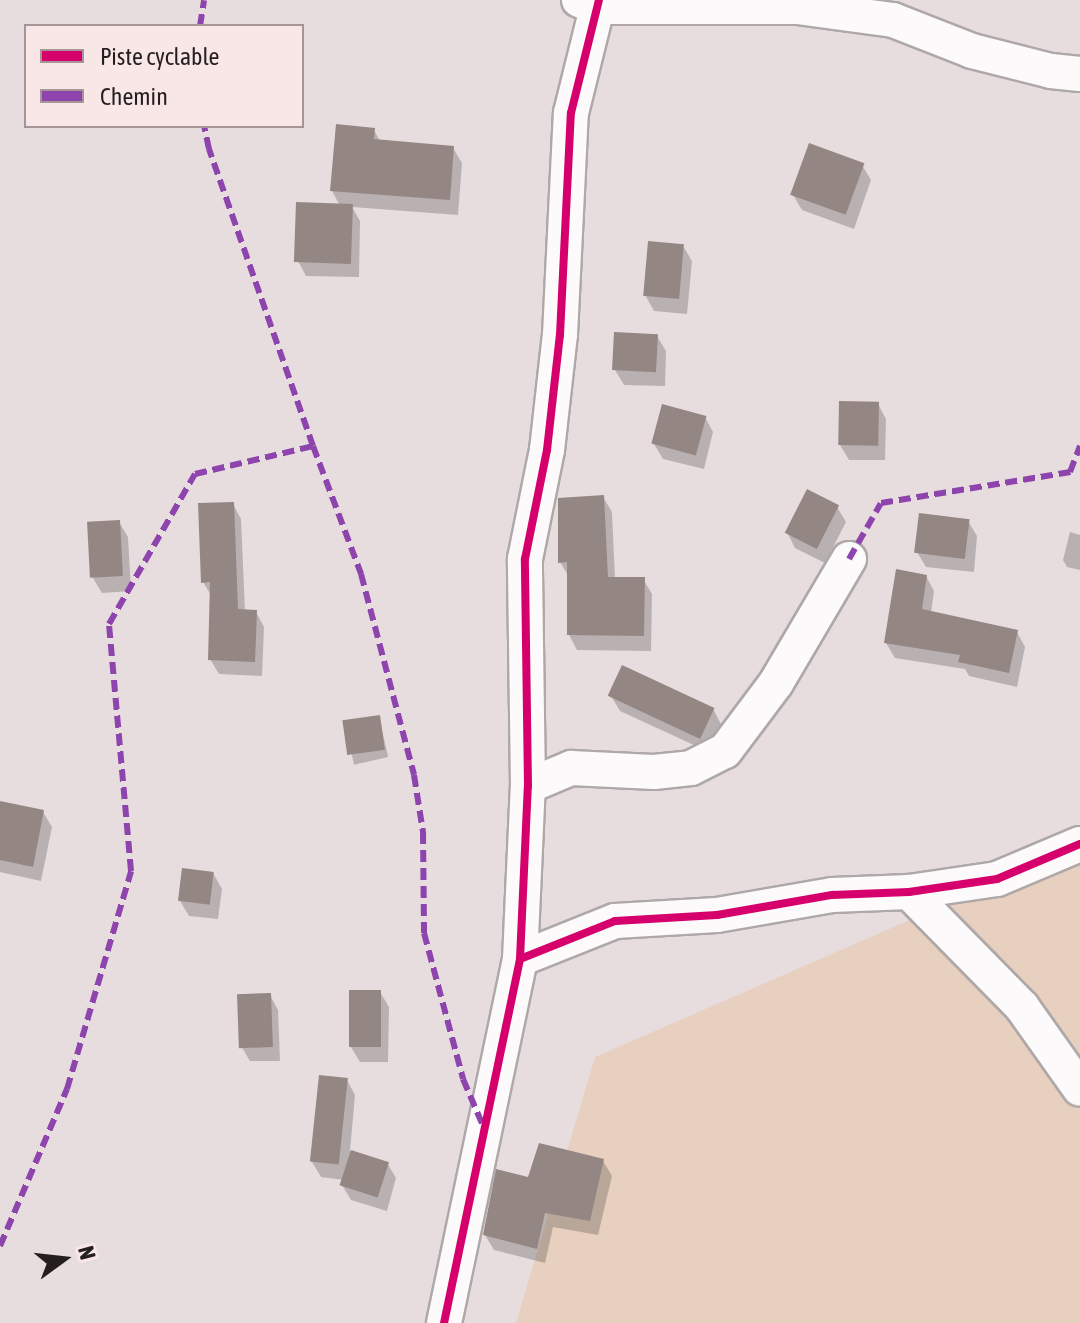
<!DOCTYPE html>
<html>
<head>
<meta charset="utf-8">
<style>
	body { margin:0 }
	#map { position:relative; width:1080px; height:1323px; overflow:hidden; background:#e8ddde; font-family:"Asap Condensed",sans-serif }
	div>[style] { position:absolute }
	.green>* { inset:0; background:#e7d0bf }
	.shadow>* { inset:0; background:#0003; transform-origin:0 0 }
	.building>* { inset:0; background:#948683; transform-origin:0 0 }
	.roads { filter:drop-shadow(2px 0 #afa8a8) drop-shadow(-2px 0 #afa8a8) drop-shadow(0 2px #afa8a8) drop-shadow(0 -2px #afa8a8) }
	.street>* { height:34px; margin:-17px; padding:0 17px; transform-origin:17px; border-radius:17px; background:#fcfafa }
	.quiet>* { height:6px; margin-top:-3px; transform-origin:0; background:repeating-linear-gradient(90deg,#8e44ad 0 12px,transparent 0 18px) }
	.cycleway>* { height:8px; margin:-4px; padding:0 4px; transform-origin:4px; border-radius:4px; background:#d6006c }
	span { translate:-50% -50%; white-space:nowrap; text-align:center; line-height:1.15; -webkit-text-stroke:8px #f9e6e7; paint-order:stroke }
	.legend { position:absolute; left:24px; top:24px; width:280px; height:104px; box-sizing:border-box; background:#f9e6e7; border:2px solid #a49697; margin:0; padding:10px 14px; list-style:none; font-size:24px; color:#251e1f }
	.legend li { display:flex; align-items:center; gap:16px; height:40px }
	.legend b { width:40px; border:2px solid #a49697 }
	.north { position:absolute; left:24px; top:1219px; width:80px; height:80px; -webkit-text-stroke:6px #f9e6e7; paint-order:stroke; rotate:75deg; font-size:22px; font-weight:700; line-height:32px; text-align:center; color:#251e1f }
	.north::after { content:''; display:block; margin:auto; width:28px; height:36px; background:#251e1f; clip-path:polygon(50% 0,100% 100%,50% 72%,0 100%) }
</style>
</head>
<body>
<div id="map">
	<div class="green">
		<div style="clip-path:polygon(1080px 846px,1080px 1323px,516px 1323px,595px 1057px)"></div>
	</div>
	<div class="shadow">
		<div style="clip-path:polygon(374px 130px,380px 141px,453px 148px,462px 163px,458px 215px,352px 207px,360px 221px,359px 277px,306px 276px,298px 261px,340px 206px,332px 191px)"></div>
		<div style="clip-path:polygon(862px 165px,871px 180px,854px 229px,802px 210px,793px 195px)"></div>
		<div style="clip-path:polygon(683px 246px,692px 261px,687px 314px,654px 311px,645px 295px)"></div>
		<div style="clip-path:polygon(657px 336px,666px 351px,665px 386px,624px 385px,615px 370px)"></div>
		<div style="clip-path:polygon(878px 404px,886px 419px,885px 460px,849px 460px,840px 445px)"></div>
		<div style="clip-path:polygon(705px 417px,713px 432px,704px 469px,663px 459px,654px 444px)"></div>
		<div style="clip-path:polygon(603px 497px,612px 512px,615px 579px,643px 579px,652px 594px,651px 651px,577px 650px,569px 635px,569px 577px,560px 562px)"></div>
		<div style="clip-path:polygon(233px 504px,241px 519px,245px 612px,256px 612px,264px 627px,262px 676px,219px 674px,210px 659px,212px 597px,203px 582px)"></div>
		<div style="clip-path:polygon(837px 507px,846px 522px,825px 563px,795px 548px,787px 532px)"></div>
		<div style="clip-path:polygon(968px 521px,977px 536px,974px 572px,926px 567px,917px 552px)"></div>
		<div style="clip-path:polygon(119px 522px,128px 537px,131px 591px,102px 593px,93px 578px)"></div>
		<div style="clip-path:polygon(1070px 532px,1080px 535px,1080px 570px,1067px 567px,1063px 560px)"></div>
		<div style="clip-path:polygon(926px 576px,934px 591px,931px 613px,1017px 632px,1025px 647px,1017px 687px,969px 676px,965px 669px,895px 658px,886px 643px)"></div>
		<div style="clip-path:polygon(611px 696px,713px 709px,721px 724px,709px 752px,620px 711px)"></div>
		<div style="left:379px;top:717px;width:41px;height:35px;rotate:77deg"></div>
		<div style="clip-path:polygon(0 803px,43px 812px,52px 827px,41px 881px,0 872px)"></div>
		<div style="clip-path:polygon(213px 873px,222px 889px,218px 919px,189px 916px,180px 901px)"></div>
		<div style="clip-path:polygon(380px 992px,389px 1007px,388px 1062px,360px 1062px,351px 1047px)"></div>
		<div style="clip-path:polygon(270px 995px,278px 1010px,280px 1061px,250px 1061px,241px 1046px)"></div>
		<div style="clip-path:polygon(347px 1080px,355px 1095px,350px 1151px,387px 1163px,396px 1178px,387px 1211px,351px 1200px,342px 1185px,344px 1180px,321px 1177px,312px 1162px)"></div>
		<div style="clip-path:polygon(603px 1161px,612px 1176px,598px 1235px,553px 1227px,545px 1263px,494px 1250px,485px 1235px,529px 1179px)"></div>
	</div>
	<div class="building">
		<div style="clip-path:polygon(336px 124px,375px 128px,374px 139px,454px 146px,450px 200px,330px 191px)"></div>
		<div style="left:809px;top:143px;width:59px;height:55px;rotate:20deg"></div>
		<div style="left:296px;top:202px;width:57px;height:60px;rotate:2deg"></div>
		<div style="left:648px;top:241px;width:36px;height:55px;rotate:5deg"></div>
		<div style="left:614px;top:332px;width:44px;height:38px;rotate:3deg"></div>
		<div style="left:839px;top:401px;width:40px;height:44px;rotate:1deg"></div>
		<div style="left:662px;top:404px;width:46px;height:41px;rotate:15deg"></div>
		<div style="left:807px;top:489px;width:36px;height:49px;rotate:27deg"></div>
		<div style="clip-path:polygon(604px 495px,608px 577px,645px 577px,644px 636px,567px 635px,567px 562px,558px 563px,558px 498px)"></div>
		<div style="clip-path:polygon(234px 502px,238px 609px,257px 610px,255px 662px,208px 660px,210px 582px,201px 583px,198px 503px)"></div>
		<div style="left:919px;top:513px;width:51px;height:40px;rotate:7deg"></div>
		<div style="left:120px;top:520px;width:56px;height:33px;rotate:87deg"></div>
		<div style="clip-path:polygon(896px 569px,927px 575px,922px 609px,1018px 630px,1009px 673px,958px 662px,960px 655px,884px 643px)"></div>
		<div style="left:622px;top:665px;width:102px;height:34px;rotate:25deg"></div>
		<div style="left:380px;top:715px;width:35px;height:38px;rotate:82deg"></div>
		<div style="clip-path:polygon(0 801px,44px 810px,33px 867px,0 860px)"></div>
		<div style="left:182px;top:868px;width:32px;height:33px;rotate:7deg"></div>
		<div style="left:349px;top:990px;width:32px;height:57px"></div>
		<div style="left:271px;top:993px;width:54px;height:34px;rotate:88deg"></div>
		<div style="left:319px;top:1075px;width:29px;height:87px;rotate:6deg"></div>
		<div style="clip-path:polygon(539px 1143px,604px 1159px,590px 1221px,545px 1213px,537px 1249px,483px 1235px,496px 1169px,528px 1177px)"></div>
		<div style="left:351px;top:1150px;width:40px;height:37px;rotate:18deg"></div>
	</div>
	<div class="roads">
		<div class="street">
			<div style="left:579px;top:0;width:19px;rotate:21deg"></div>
			<div style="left:597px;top:7px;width:200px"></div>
			<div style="left:797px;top:7px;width:97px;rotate:7.7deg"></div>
			<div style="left:893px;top:20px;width:85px;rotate:21.4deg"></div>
			<div style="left:972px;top:51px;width:81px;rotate:14.2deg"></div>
			<div style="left:1051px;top:71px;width:29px;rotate:6deg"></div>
			<div style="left:528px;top:786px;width:47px;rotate:-22.7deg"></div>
			<div style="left:571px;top:768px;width:83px;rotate:2.8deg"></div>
			<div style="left:654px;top:772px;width:37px;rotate:-6deg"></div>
			<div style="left:691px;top:768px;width:38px;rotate:-27deg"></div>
			<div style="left:725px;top:751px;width:85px;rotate:-53.1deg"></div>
			<div style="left:776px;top:683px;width:144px;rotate:-59.5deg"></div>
			<div style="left:909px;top:892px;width:161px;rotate:45.5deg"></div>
			<div style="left:1022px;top:1007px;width:100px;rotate:54.7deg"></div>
			<div style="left:520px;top:959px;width:102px;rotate:-21.8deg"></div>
			<div style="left:615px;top:921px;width:102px;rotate:-3.4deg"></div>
			<div style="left:717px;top:915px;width:117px;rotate:-9.9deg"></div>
			<div style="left:832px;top:895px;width:77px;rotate:-2.2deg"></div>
			<div style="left:909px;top:892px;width:89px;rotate:-8.4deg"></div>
			<div style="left:997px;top:879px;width:90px;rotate:-22.9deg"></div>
			<div style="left:444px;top:1323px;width:372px;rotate:-78.2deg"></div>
			<div style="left:520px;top:959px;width:173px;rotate:-87.4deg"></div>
			<div style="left:528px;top:786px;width:227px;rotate:-90.8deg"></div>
			<div style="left:525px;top:559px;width:111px;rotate:-78.6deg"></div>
			<div style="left:547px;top:450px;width:116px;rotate:-83.6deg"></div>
			<div style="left:560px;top:335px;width:222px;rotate:-87.2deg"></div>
			<div style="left:571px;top:113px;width:116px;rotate:-76.1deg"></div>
		</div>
	</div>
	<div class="quiet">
		<div style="left:200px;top:26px;width:26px;rotate:-81deg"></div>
		<div style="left:313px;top:446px;width:137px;rotate:69.4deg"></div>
		<div style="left:361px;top:574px;width:208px;rotate:75.2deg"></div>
		<div style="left:414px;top:775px;width:58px;rotate:81deg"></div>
		<div style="left:423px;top:832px;width:101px;rotate:89.4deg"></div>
		<div style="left:424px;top:933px;width:151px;rotate:75deg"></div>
		<div style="left:463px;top:1079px;width:53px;rotate:66.8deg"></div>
		<div style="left:849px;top:559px;width:64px;rotate:-60.3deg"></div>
		<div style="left:881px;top:503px;width:192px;rotate:-9.3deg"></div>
		<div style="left:1070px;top:472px;width:28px;rotate:-69deg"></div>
		<div style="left:0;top:1246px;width:171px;rotate:-66.9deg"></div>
		<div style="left:67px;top:1089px;width:227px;rotate:-73.6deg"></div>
		<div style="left:131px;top:871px;width:248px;rotate:-95.1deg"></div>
		<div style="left:109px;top:624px;width:173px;rotate:-60.2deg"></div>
		<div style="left:195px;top:474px;width:121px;rotate:-13.3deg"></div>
		<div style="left:313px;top:446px;width:315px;rotate:-109.3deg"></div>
		<div style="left:209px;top:149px;width:24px;rotate:-102deg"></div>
	</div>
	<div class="cycleway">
		<div style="left:520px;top:959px;width:102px;rotate:-21.8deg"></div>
		<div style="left:615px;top:921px;width:102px;rotate:-3.4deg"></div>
		<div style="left:717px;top:915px;width:117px;rotate:-9.9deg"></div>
		<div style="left:832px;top:895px;width:77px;rotate:-2.2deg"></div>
		<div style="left:909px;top:892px;width:89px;rotate:-8.4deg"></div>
		<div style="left:997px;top:879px;width:90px;rotate:-22.9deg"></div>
		<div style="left:444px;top:1323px;width:372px;rotate:-78.2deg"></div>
		<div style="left:520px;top:959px;width:173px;rotate:-87.4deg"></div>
		<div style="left:528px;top:786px;width:227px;rotate:-90.8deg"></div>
		<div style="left:525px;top:559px;width:111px;rotate:-78.6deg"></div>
		<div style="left:547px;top:450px;width:116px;rotate:-83.6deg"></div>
		<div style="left:560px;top:335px;width:222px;rotate:-87.2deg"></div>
		<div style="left:571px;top:113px;width:116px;rotate:-76.1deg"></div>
	</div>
	<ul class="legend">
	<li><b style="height:10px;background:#d6006c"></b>Piste cyclable</li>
	<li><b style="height:10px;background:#8e44ad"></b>Chemin</li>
	</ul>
	<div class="north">N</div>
</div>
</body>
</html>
